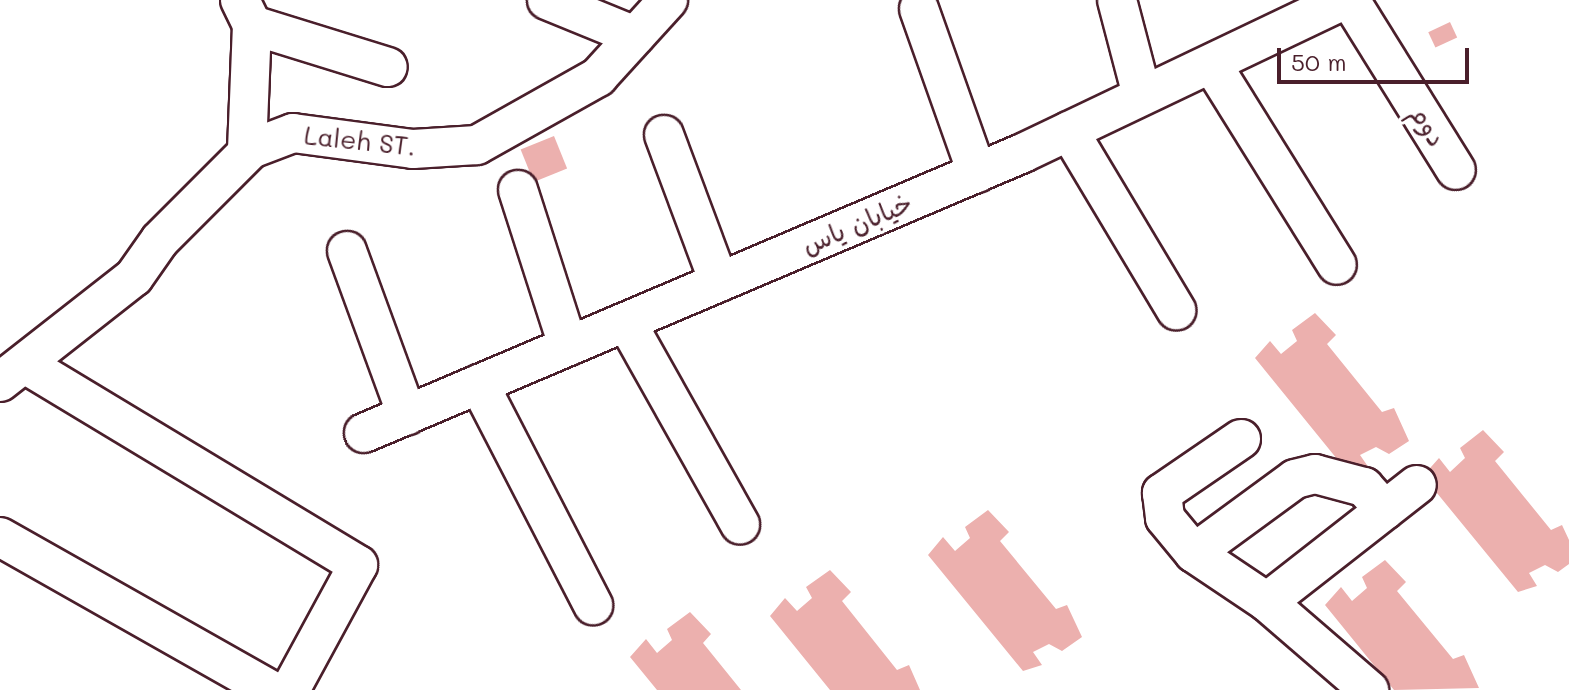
<!DOCTYPE html>
<html>
<head>
<meta charset="utf-8">
<style>
	body { margin:0 }
	#map { position:relative; width:1569px; height:690px; overflow:hidden; background:#fff; font-family:Mali,"Playpen Sans Arabic",sans-serif }
	div>[style] { position:absolute }
	.building>* { inset:0; background:#ecb0ae; transform-origin:0 0 }
	.roads { filter:drop-shadow(2px 0 #4a1f2b) drop-shadow(-2px 0 #4a1f2b) drop-shadow(0 2px #4a1f2b) drop-shadow(0 -2px #4a1f2b) }
	.minor>* { height:38px; margin:-19px; padding:0 19px; transform-origin:19px; border-radius:19px; background:#fff }
	span { translate:-50% -50%; white-space:nowrap; text-align:center; line-height:1.15; -webkit-text-stroke:6px #fff; paint-order:stroke }
	.street-label { font-size:26px; color:#4a1f2b }
	.scale { position:absolute; left:1277px; top:48px; width:192px; height:36px; box-sizing:border-box; border:4px solid #4a1f2b; border-top:0; padding-left:10px; font-size:24px; line-height:28px; white-space:nowrap; color:#4a1f2b; -webkit-text-stroke:6px #fff; paint-order:stroke }
</style>
</head>
<body>
<div id="map">
	<div class="building">
		<div style="left:1450px;top:22px;width:17px;height:24px;rotate:65deg"></div>
		<div style="left:554px;top:136px;width:35px;height:36px;rotate:68deg"></div>
		<div style="clip-path:polygon(1315px 313px,1336px 335px,1327px 344px,1382px 412px,1394px 408px,1409px 441px,1389px 454px,1376px 447px,1360px 455px,1369px 468px,1350px 475px,1255px 358px,1270px 341px,1281px 354px,1297px 341px,1292px 330px)"></div>
		<div style="clip-path:polygon(1483px 430px,1504px 452px,1495px 461px,1551px 530px,1562px 525px,1569px 540px,1569px 564px,1558px 572px,1545px 565px,1529px 573px,1537px 586px,1518px 592px,1423px 476px,1439px 458px,1450px 472px,1465px 458px,1460px 448px)"></div>
		<div style="clip-path:polygon(988px 510px,1009px 532px,1000px 541px,1056px 609px,1067px 605px,1082px 637px,1062px 651px,1049px 644px,1033px 652px,1042px 665px,1023px 671px,928px 555px,943px 537px,955px 551px,970px 538px,965px 527px)"></div>
		<div style="clip-path:polygon(1385px 560px,1406px 582px,1397px 591px,1453px 659px,1464px 655px,1479px 688px,1394px 690px,1325px 605px,1341px 587px,1352px 601px,1367px 588px,1362px 577px)"></div>
		<div style="clip-path:polygon(830px 570px,851px 592px,842px 601px,897px 670px,909px 665px,920px 690px,830px 690px,770px 616px,785px 598px,797px 611px,812px 598px,806px 587px)"></div>
		<div style="clip-path:polygon(690px 612px,711px 634px,703px 643px,741px 690px,657px 690px,630px 657px,646px 639px,657px 653px,672px 640px,667px 629px)"></div>
	</div>
	<div class="roads">
		<div class="minor">
			<div style="left:240px;top:0;width:28px;rotate:64deg"></div>
			<div style="left:252px;top:25px;width:127px;rotate:92.3deg"></div>
			<div style="left:547px;top:0;width:95px;rotate:22.2deg"></div>
			<div style="left:1117px;top:0;width:98px;rotate:75.3deg"></div>
			<div style="left:1350px;top:0;width:200px;rotate:58.1deg"></div>
			<div style="left:919px;top:9px;width:174px;rotate:70.5deg"></div>
			<div style="left:252px;top:25px;width:142px;rotate:17.2deg"></div>
			<div style="left:1213px;top:66px;width:234px;rotate:58.1deg"></div>
			<div style="left:1069px;top:131px;width:209px;rotate:59.1deg"></div>
			<div style="left:664px;top:135px;width:157px;rotate:69.5deg"></div>
			<div style="left:518px;top:190px;width:164px;rotate:72.2deg"></div>
			<div style="left:347px;top:251px;width:175px;rotate:69.9deg"></div>
			<div style="left:627px;top:323px;width:231px;rotate:60.7deg"></div>
			<div style="left:25px;top:364px;width:389px;rotate:31.1deg"></div>
			<div style="left:358px;top:565px;width:142px;rotate:118.5deg"></div>
			<div style="left:0;top:382px;width:170px;rotate:-38.1deg"></div>
			<div style="left:134px;top:277px;width:45px;rotate:-54.9deg"></div>
			<div style="left:160px;top:240px;width:129px;rotate:-45deg"></div>
			<div style="left:251px;top:149px;width:45px;rotate:-20.9deg"></div>
			<div style="left:293px;top:133px;width:121px;rotate:7.6deg"></div>
			<div style="left:413px;top:149px;width:64px;rotate:-3.6deg"></div>
			<div style="left:477px;top:145px;width:139px;rotate:-29.3deg"></div>
			<div style="left:598px;top:77px;width:104px;rotate:-47.7deg"></div>
			<div style="left:479px;top:384px;width:249px;rotate:62.7deg"></div>
			<div style="left:364px;top:433px;width:716px;rotate:-23.02deg"></div>
			<div style="left:1023px;top:153px;width:356px;rotate:-25.5deg"></div>
			<div style="left:1241px;top:439px;width:96px;rotate:145.6deg"></div>
			<div style="left:1162px;top:493px;width:25px;rotate:83deg"></div>
			<div style="left:1165px;top:518px;width:45px;rotate:50.4deg"></div>
			<div style="left:1194px;top:553px;width:88px;rotate:33.9deg"></div>
			<div style="left:1267px;top:602px;width:135px;rotate:40.8deg"></div>
			<div style="left:0;top:537px;width:310px;rotate:29.5deg"></div>
			<div style="left:1194px;top:553px;width:125px;rotate:-36.2deg"></div>
			<div style="left:1295px;top:479px;width:21px;rotate:-14deg"></div>
			<div style="left:1315px;top:474px;width:51px;rotate:14.9deg"></div>
			<div style="left:1364px;top:487px;width:31px;rotate:48deg"></div>
			<div style="left:1267px;top:602px;width:190px;rotate:-38deg"></div>
		</div>
	</div>
	<div class="street-label">
		<span style="left:1428px;top:126px;rotate:58deg">دوم</span>
		<span style="left:360px;top:141px;rotate:6deg">Laleh ST.</span>
		<span style="left:857px;top:224px;rotate:-23deg">خیابان یاس</span>
	</div>
	<div class="scale">50 m</div>
</div>
</body>
</html>
